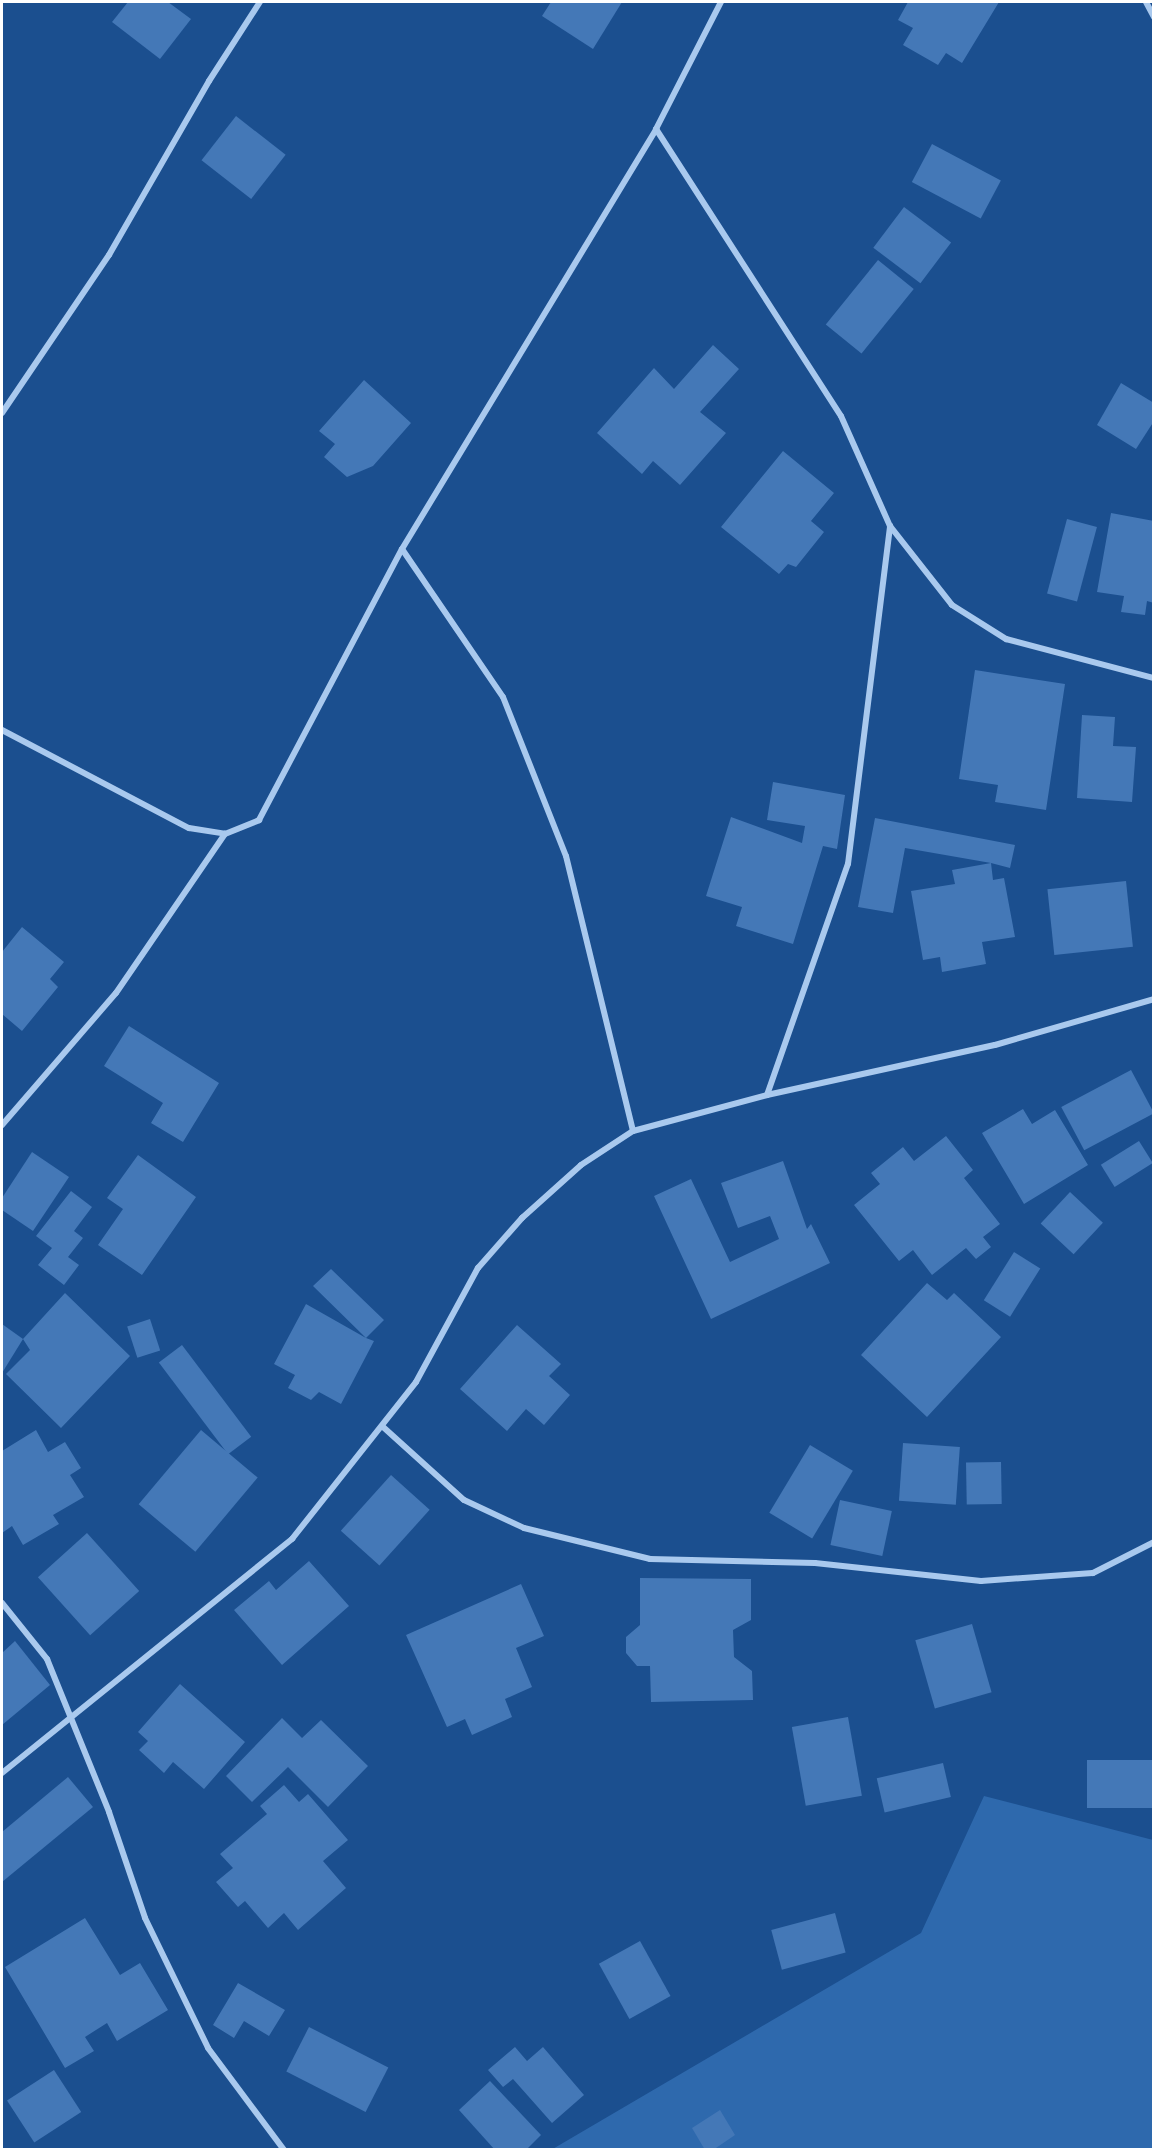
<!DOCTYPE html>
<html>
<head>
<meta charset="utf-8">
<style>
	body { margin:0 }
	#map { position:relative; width:1155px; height:2151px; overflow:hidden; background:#1b4f8f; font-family:Rubik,sans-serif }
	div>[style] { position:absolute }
	.green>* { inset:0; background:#2e69ad }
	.building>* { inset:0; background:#4478b7; transform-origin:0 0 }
	.minor>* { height:6px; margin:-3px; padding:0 3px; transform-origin:3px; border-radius:3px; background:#a9c9ee }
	span { translate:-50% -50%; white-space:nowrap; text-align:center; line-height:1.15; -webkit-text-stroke:4.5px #1b4f8f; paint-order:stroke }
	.frame { position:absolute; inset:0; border:3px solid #fff; pointer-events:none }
</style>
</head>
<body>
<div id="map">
	<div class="green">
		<div style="clip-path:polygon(984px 1796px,1153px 1840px,1153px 2149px,551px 2150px,921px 1933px)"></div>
	</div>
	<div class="building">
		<div style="clip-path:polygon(128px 2px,168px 2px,191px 19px,160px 59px,112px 22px)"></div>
		<div style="clip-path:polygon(551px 2px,622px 2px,593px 49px,542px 16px)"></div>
		<div style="clip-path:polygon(908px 2px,999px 2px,962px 63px,946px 53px,938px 65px,903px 45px,913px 28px,898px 20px)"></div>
		<div style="left:236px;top:116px;width:63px;height:56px;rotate:38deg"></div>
		<div style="left:932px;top:144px;width:78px;height:43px;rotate:28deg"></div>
		<div style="left:904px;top:207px;width:59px;height:51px;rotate:37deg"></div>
		<div style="left:878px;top:260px;width:46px;height:83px;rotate:39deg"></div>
		<div style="clip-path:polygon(713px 345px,739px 369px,700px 412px,726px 433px,680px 485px,653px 461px,642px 474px,597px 433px,654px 368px,674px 389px)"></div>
		<div style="clip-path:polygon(364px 380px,411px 423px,373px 466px,347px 477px,324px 457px,335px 444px,319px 431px)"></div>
		<div style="clip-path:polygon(1121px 383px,1154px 403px,1154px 421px,1136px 449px,1097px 425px)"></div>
		<div style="clip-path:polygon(783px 451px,834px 493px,811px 521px,824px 532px,796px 567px,788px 564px,779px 574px,721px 527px)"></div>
		<div style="clip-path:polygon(1111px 513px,1154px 521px,1154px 603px,1147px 601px,1145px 615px,1121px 612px,1124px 596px,1097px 592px)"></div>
		<div style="left:1067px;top:519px;width:31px;height:77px;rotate:15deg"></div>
		<div style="clip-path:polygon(975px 670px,1065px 684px,1046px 810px,995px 802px,998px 785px,959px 779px)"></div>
		<div style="clip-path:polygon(1082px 715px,1115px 717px,1113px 746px,1136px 747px,1132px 802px,1077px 798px)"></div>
		<div style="clip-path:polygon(773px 782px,845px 795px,837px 849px,823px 846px,793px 944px,736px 926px,742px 907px,706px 896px,731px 817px,802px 843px,805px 826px,767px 820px)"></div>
		<div style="clip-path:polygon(875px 818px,1015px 845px,1010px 868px,991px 863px,993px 880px,1004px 878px,1015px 937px,982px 942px,986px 964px,942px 972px,940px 957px,923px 960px,911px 891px,955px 884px,952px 870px,991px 863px,905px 848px,893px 913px,858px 907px)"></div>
		<div style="left:1126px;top:881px;width:66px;height:79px;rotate:84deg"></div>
		<div style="clip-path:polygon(22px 927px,64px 962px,50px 979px,58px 987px,22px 1031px,2px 1014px,2px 952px)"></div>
		<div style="clip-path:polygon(129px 1026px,219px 1083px,183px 1142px,151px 1123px,163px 1103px,104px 1066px)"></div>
		<div style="left:1131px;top:1070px;width:49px;height:79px;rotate:62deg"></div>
		<div style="clip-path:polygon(1023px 1109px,1032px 1124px,1055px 1110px,1088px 1165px,1024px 1204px,982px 1133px)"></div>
		<div style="clip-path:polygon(946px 1136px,973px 1170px,964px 1178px,1000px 1224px,983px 1237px,991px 1247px,976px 1259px,966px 1248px,932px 1275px,913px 1250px,899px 1261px,854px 1205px,880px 1184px,871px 1173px,903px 1147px,914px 1161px)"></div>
		<div style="left:1139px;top:1141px;width:26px;height:45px;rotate:58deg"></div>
		<div style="clip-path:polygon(32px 1152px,69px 1177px,33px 1231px,2px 1210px,2px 1198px)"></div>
		<div style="clip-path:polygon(138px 1155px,196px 1197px,142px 1275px,98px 1245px,123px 1209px,107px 1198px)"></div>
		<div style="clip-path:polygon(783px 1161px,807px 1229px,811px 1224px,830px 1263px,711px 1319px,654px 1196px,691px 1179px,730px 1262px,779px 1239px,770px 1216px,738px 1228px,721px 1183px)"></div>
		<div style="clip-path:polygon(71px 1191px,92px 1207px,74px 1231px,83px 1238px,68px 1257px,79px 1265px,64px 1285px,38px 1265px,52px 1248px,36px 1236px)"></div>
		<div style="left:1070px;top:1192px;width:45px;height:43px;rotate:43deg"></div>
		<div style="left:1014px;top:1252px;width:31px;height:57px;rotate:32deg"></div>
		<div style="clip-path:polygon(331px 1269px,384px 1320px,366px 1338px,374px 1341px,341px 1404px,319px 1392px,311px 1400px,288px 1388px,295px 1375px,274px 1364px,306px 1304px,366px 1338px,313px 1286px)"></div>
		<div style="clip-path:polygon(927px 1283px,947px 1300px,954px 1293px,1001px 1337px,927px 1417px,861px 1355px)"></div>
		<div style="clip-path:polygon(65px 1293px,130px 1356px,61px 1428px,6px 1374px,30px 1350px,23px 1339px)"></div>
		<div style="left:150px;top:1319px;width:33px;height:24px;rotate:72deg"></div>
		<div style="clip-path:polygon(2px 1324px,23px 1339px,2px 1373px)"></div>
		<div style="clip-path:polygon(517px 1325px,561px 1364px,549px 1376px,570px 1395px,544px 1425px,526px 1409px,507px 1431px,460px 1389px)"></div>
		<div style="left:182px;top:1345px;width:115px;height:29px;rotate:53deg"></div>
		<div style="clip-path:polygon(36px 1430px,48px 1452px,65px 1442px,81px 1468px,70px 1475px,84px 1497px,53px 1515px,59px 1524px,23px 1545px,12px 1526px,2px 1533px,2px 1451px)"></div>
		<div style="left:201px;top:1430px;width:74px;height:97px;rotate:40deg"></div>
		<div style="left:903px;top:1443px;width:57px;height:58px;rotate:4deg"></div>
		<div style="left:810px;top:1445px;width:50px;height:79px;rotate:31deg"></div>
		<div style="left:1001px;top:1462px;width:42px;height:35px;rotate:89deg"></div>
		<div style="left:391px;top:1475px;width:52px;height:75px;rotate:42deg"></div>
		<div style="left:840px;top:1500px;width:53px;height:46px;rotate:12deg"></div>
		<div style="left:87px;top:1533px;width:78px;height:66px;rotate:48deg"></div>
		<div style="clip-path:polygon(309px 1561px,349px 1606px,282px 1665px,234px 1610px,269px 1581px,276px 1590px)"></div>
		<div style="clip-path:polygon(640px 1578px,751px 1579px,751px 1620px,733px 1630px,734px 1657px,752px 1671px,753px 1700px,651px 1702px,650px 1666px,637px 1666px,626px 1653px,626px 1637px,640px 1625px)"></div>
		<div style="clip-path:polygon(521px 1584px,544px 1636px,516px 1648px,532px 1687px,505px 1699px,512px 1717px,472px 1735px,465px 1719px,447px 1727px,406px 1635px)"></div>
		<div style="left:972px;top:1624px;width:71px;height:59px;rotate:74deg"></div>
		<div style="clip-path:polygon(15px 1641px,50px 1685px,2px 1725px,2px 1653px)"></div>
		<div style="clip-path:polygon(180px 1684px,245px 1742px,204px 1789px,173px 1762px,164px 1773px,139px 1750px,148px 1741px,138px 1732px)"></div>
		<div style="left:848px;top:1717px;width:80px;height:57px;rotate:80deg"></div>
		<div style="clip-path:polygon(282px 1718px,302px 1738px,321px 1720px,368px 1766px,328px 1807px,288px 1767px,252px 1802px,226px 1776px)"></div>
		<div style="left:1154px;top:1760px;width:48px;height:67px;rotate:90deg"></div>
		<div style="left:943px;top:1763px;width:35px;height:68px;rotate:77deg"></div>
		<div style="clip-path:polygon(68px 1777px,93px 1807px,2px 1882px,2px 1832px)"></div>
		<div style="clip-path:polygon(284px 1785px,299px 1802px,308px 1794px,348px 1840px,323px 1861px,346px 1888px,298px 1930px,284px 1913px,268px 1928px,245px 1901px,238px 1907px,216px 1882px,233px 1868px,220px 1854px,267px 1814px,260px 1806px)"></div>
		<div style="left:835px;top:1913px;width:41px;height:66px;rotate:75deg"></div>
		<div style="clip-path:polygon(85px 1918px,120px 1975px,140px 1963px,168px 2010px,117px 2041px,107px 2023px,85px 2037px,94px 2051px,65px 2068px,5px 1967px)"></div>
		<div style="left:640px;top:1941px;width:63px;height:47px;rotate:61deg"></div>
		<div style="clip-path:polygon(238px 1983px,285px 2010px,269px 2036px,244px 2021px,234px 2038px,213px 2025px)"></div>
		<div style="left:309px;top:2027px;width:89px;height:50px;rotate:27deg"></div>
		<div style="clip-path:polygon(515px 2047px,527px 2061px,543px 2047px,584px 2095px,552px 2123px,513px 2079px,503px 2087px,488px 2070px)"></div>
		<div style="left:54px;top:2070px;width:50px;height:56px;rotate:57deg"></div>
		<div style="clip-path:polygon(490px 2081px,541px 2135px,526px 2150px,495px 2150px,459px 2110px)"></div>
		<div style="clip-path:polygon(720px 2110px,735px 2135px,713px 2150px,705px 2150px,692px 2128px)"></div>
	</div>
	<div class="minor">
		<div style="left:1146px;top:2px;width:17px;rotate:62deg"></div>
		<div style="left:656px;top:129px;width:341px;rotate:57.2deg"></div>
		<div style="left:841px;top:416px;width:120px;rotate:66deg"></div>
		<div style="left:890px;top:526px;width:100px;rotate:51.9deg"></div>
		<div style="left:952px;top:605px;width:64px;rotate:32.2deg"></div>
		<div style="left:1006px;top:639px;width:153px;rotate:14.8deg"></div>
		<div style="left:2px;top:413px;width:191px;rotate:-55.9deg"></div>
		<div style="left:109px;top:255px;width:201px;rotate:-60.1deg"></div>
		<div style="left:209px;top:81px;width:94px;rotate:-57.2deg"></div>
		<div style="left:402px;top:549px;width:179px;rotate:55.7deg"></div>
		<div style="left:503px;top:697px;width:171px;rotate:68.4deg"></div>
		<div style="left:566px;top:856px;width:283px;rotate:76.3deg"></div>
		<div style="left:2px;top:730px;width:211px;rotate:27.7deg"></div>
		<div style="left:189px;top:828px;width:36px;rotate:9deg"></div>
		<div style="left:225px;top:834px;width:37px;rotate:-22deg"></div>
		<div style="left:259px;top:820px;width:306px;rotate:-62.2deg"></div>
		<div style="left:402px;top:549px;width:491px;rotate:-58.8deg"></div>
		<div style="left:656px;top:129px;width:143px;rotate:-62.9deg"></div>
		<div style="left:767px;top:1095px;width:245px;rotate:-70.7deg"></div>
		<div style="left:848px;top:864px;width:341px;rotate:-82.9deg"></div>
		<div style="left:2px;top:1125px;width:174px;rotate:-49.2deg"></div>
		<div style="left:116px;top:993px;width:193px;rotate:-55.6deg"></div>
		<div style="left:382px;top:1426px;width:110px;rotate:42.1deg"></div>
		<div style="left:464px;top:1500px;width:66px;rotate:25deg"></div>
		<div style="left:524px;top:1528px;width:130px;rotate:13.8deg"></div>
		<div style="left:650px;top:1559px;width:165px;rotate:1.4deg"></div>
		<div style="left:815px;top:1563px;width:167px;rotate:6.2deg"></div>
		<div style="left:981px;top:1581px;width:112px;rotate:-4.1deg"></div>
		<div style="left:1093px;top:1573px;width:68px;rotate:-26.9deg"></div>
		<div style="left:2px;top:1603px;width:72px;rotate:51.2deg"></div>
		<div style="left:47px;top:1659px;width:165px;rotate:67.9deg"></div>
		<div style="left:109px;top:1812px;width:112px;rotate:71.2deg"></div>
		<div style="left:145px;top:1918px;width:144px;rotate:64.1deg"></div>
		<div style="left:208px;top:2048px;width:127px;rotate:53.3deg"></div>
		<div style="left:2px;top:1773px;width:373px;rotate:-38.9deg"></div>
		<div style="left:292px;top:1539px;width:200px;rotate:-51.7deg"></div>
		<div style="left:416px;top:1382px;width:130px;rotate:-61.5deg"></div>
		<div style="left:478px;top:1268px;width:67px;rotate:-48.7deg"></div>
		<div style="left:522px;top:1218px;width:79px;rotate:-41.9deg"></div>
		<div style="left:581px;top:1165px;width:62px;rotate:-33.2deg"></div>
		<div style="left:633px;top:1131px;width:139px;rotate:-15deg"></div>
		<div style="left:767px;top:1095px;width:233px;rotate:-12.4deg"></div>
		<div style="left:995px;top:1045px;width:166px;rotate:-16.1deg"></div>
	</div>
	<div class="frame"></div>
</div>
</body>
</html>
